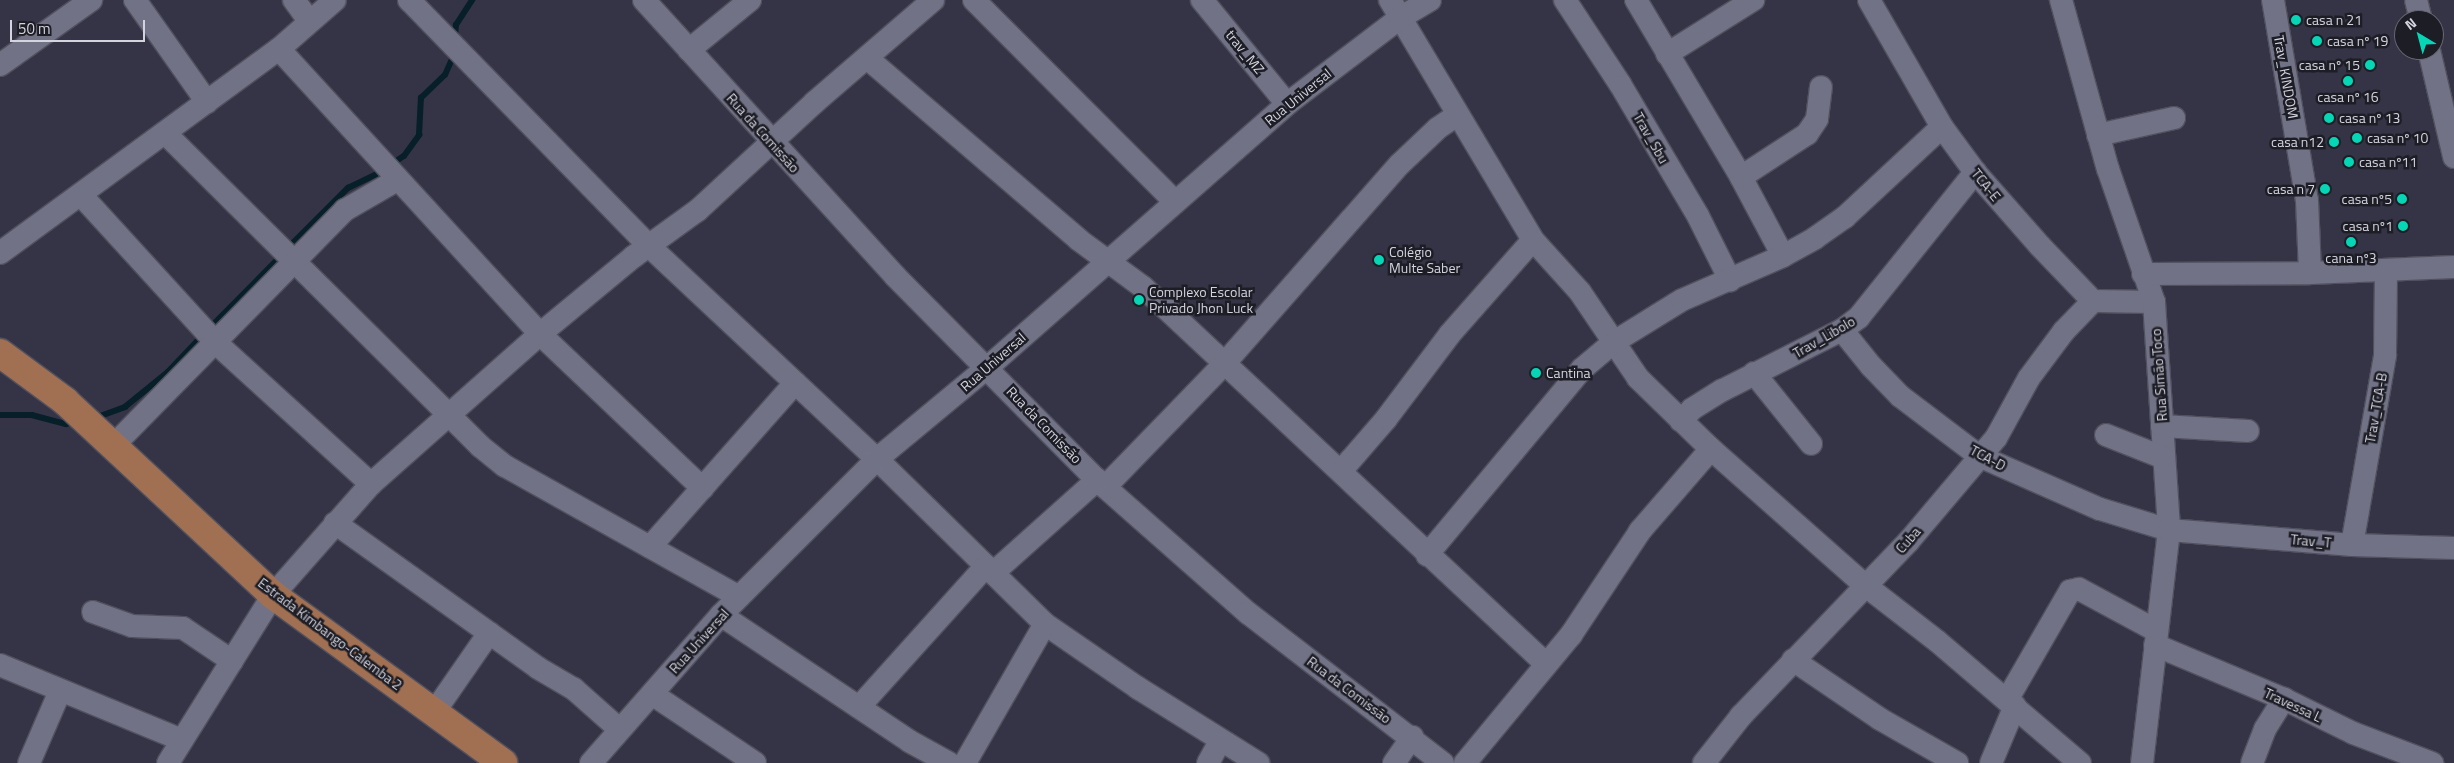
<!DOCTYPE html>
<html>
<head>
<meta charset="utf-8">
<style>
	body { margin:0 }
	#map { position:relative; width:2454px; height:763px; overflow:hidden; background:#353446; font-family:"Titillium Web",sans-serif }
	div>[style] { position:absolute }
	.stream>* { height:5.5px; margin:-2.75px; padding:0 2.75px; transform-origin:2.75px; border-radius:2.75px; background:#061f29 }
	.roads { filter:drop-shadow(1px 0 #50505e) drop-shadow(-1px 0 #50505e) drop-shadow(0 1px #50505e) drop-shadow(0 -1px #50505e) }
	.minor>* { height:22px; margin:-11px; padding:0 11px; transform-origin:11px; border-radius:11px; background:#727286 }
	.major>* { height:28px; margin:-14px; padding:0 14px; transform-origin:14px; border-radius:14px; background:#a17052 }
	.dots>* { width:14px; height:14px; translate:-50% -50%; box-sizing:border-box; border:2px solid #1d1d25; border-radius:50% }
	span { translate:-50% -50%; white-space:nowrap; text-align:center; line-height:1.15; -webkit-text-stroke:5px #1d1d25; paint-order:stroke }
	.poi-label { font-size:14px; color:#d4d4e0 }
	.left { translate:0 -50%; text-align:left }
	.right { translate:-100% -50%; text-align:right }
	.street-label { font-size:14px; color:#d4d4e0 }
	.north { position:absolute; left:2394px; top:10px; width:50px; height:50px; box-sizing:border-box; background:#1d1d25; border:1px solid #666670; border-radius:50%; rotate:323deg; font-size:14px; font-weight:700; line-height:20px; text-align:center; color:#d4d4e0 }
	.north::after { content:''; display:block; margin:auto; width:18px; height:22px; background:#06d5b6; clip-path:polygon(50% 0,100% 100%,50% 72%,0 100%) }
	.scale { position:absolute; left:10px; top:20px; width:135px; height:22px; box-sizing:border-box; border:2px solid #d4d4e0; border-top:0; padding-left:6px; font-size:15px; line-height:18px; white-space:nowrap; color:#d4d4e0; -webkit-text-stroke:4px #1d1d25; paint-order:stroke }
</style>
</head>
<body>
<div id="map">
	<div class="stream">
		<div style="left:455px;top:38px;width:13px;rotate:-86deg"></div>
		<div style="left:456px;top:25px;width:30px;rotate:-57deg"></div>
		<div style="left:392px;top:164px;width:14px;rotate:-34deg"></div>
		<div style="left:404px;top:156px;width:26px;rotate:-54deg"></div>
		<div style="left:419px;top:135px;width:37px;rotate:-87deg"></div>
		<div style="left:421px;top:98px;width:33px;rotate:-44deg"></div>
		<div style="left:445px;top:75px;width:22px;rotate:-66deg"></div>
		<div style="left:288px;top:248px;width:85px;rotate:-45deg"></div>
		<div style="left:348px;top:188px;width:41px;rotate:-25.9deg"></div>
		<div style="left:210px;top:328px;width:103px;rotate:-45.4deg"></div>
		<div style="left:0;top:415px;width:32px"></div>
		<div style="left:32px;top:415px;width:35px;rotate:15deg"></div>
		<div style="left:66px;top:424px;width:8px;rotate:-14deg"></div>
		<div style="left:95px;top:418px;width:32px;rotate:-20deg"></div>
		<div style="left:125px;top:407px;width:55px;rotate:-39.1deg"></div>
		<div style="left:168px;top:372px;width:51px;rotate:-46.6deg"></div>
	</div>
	<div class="roads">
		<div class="minor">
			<div style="left:135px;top:0;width:125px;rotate:54.8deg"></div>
			<div style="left:294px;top:0;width:26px;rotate:54deg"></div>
			<div style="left:409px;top:0;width:344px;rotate:45.7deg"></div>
			<div style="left:649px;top:246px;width:312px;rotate:43.1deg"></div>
			<div style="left:877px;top:459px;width:235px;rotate:44.5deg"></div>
			<div style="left:1045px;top:624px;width:113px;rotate:34.5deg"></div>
			<div style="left:1138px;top:688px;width:142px;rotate:32deg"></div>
			<div style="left:644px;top:0;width:373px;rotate:47.7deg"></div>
			<div style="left:895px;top:276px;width:287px;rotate:45.3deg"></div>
			<div style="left:1097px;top:480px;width:201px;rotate:41.4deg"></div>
			<div style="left:1248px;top:613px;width:246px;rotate:37.6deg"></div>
			<div style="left:974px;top:0;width:285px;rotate:45.1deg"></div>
			<div style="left:1202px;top:0;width:134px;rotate:50.7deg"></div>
			<div style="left:1390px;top:0;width:279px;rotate:59.2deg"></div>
			<div style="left:1533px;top:240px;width:70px;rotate:47.9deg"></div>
			<div style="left:1580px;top:292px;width:104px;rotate:56deg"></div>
			<div style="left:1638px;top:378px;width:102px;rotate:44.2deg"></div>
			<div style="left:1711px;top:449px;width:207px;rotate:41.5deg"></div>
			<div style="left:1866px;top:586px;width:90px;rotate:37.8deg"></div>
			<div style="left:1937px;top:641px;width:188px;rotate:40.5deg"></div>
			<div style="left:1565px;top:0;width:100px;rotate:56.8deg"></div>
			<div style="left:1620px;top:84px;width:153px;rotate:59.4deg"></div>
			<div style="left:1698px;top:216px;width:72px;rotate:63.4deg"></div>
			<div style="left:1636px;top:0;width:206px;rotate:59.3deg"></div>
			<div style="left:1741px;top:177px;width:89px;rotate:62deg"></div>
			<div style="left:1869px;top:0;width:146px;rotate:60.1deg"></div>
			<div style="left:1942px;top:127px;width:56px;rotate:53.7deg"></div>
			<div style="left:1975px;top:172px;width:98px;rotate:48.7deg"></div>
			<div style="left:2040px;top:246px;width:76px;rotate:46.1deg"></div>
			<div style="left:2093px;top:301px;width:61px;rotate:0.9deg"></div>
			<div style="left:2061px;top:0;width:175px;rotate:74.5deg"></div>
			<div style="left:2108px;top:169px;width:141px;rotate:70.9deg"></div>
			<div style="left:2154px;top:302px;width:228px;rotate:86.2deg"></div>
			<div style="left:2169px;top:530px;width:235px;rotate:96.6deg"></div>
			<div style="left:2273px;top:0;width:203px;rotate:80.4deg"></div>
			<div style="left:2307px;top:200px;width:73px;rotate:87.6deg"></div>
			<div style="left:2416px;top:0;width:21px;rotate:76deg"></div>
			<div style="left:279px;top:49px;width:386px;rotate:47.5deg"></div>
			<div style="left:540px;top:334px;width:224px;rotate:43.5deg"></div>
			<div style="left:689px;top:50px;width:79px;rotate:-39.3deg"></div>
			<div style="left:2429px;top:50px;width:110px;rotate:76.8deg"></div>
			<div style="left:1667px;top:54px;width:102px;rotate:-32.1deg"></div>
			<div style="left:867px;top:58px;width:279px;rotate:40.6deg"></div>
			<div style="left:1079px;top:240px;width:79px;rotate:36.3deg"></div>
			<div style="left:1143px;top:287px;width:552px;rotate:43.09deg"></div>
			<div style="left:0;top:65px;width:112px;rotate:-35.5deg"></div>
			<div style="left:165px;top:133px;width:444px;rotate:44.8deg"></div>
			<div style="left:480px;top:446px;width:32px;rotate:39deg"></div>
			<div style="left:505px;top:466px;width:268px;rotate:29.2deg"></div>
			<div style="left:2098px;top:135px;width:78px;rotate:-12.6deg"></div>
			<div style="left:1741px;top:177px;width:79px;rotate:-33.1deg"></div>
			<div style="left:1807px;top:134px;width:18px;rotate:-56deg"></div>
			<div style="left:1817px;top:119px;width:32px;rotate:-83deg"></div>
			<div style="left:81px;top:195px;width:199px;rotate:47.6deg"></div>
			<div style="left:215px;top:342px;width:211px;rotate:42.3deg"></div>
			<div style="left:0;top:253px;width:346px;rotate:-36.2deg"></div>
			<div style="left:279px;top:49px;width:74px;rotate:-41.2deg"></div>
			<div style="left:2143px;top:274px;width:167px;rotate:-0.3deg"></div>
			<div style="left:2310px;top:273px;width:144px;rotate:-2.4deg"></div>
			<div style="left:1842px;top:330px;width:46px;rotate:51.1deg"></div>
			<div style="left:1871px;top:366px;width:42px;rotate:46deg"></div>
			<div style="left:1900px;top:396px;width:99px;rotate:37.2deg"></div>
			<div style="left:1979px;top:456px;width:132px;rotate:23.7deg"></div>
			<div style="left:2100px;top:509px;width:72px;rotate:16.9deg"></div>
			<div style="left:2169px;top:530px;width:184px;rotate:4.7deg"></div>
			<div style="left:2352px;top:545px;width:102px;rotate:1.7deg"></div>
			<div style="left:1754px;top:373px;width:91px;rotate:51.2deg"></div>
			<div style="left:1681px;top:421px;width:16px;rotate:-47deg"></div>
			<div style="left:1692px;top:409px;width:36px;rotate:-32deg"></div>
			<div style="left:1723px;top:390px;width:133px;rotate:-26.8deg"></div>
			<div style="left:1842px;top:330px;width:21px;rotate:-37deg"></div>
			<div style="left:1859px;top:317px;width:186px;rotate:-51.3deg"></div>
			<div style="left:2162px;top:426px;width:86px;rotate:3.3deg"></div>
			<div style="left:2106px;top:435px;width:62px;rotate:21.6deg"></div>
			<div style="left:114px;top:445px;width:330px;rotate:-45.5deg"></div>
			<div style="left:345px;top:210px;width:60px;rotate:-30deg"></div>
			<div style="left:1341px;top:471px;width:69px;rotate:-49.1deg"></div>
			<div style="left:1386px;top:419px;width:106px;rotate:-53deg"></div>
			<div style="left:1450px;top:334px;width:125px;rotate:-48.6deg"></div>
			<div style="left:1105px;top:487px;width:171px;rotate:-45.9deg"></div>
			<div style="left:1224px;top:364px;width:266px;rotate:-48.7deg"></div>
			<div style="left:1400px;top:164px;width:52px;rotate:-43.5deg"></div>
			<div style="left:1438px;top:128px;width:23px;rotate:-34deg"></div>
			<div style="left:335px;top:523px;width:249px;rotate:35.5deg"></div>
			<div style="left:538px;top:668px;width:42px;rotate:30.3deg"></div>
			<div style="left:574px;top:689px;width:60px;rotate:41.6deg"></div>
			<div style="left:2352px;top:545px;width:193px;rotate:-80.1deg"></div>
			<div style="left:2385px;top:355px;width:85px;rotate:-89.3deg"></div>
			<div style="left:650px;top:547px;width:219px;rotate:-48.5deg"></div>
			<div style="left:1427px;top:555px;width:242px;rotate:-50.2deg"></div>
			<div style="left:1582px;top:369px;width:42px;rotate:-40.2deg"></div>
			<div style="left:1614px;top:342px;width:80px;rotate:-31.7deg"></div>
			<div style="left:1682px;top:300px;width:110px;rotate:-23.5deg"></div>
			<div style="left:1783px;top:256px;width:37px;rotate:-29deg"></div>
			<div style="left:1815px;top:238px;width:37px;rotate:-35deg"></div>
			<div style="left:1845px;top:217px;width:132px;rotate:-42.9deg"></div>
			<div style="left:993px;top:573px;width:140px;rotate:-41.8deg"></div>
			<div style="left:93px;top:612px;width:41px;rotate:19.7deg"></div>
			<div style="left:132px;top:626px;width:51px;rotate:2.2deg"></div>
			<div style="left:183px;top:628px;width:59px;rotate:34deg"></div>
			<div style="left:721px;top:615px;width:226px;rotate:33.8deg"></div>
			<div style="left:909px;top:741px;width:46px;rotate:28.8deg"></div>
			<div style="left:2155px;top:645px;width:140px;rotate:22.7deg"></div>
			<div style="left:2284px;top:699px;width:77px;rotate:26.2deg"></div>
			<div style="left:2353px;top:733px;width:85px;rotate:20.8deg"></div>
			<div style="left:1793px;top:660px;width:105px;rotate:34.1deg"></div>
			<div style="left:1880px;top:719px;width:89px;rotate:29.7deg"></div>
			<div style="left:0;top:665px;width:197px;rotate:22.4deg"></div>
			<div style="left:652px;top:694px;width:124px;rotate:33.8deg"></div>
			<div style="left:2007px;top:700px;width:126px;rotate:-60deg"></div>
			<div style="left:2070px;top:591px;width:9px;rotate:-13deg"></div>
			<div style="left:2079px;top:589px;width:86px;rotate:28.3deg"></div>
			<div style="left:859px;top:707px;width:190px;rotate:-48deg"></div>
			<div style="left:435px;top:711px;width:95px;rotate:-55.3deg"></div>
			<div style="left:29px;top:763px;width:78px;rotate:-66.7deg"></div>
			<div style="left:168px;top:763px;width:198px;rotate:-58deg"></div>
			<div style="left:273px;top:595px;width:148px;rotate:-48.6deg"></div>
			<div style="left:371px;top:484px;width:226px;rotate:-41.6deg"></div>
			<div style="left:540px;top:334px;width:121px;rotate:-39.6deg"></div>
			<div style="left:633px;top:257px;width:80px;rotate:-35.9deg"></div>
			<div style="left:698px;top:210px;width:159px;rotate:-42.7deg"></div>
			<div style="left:815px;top:102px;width:156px;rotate:-40.8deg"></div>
			<div style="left:591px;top:763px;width:197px;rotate:-48.7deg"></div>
			<div style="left:721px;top:615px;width:221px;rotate:-45deg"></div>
			<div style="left:877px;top:459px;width:144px;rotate:-39.7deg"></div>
			<div style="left:988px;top:367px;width:398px;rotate:-41.3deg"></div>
			<div style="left:1287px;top:104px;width:142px;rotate:-37.3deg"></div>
			<div style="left:1400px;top:18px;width:35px;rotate:-31deg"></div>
			<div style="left:965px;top:763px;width:160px;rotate:-60.1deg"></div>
			<div style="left:1208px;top:763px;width:26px;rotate:-61deg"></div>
			<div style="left:1394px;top:763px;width:32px;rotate:-55deg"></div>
			<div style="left:1465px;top:763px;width:166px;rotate:-50.4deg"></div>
			<div style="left:1571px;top:635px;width:125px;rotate:-56.4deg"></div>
			<div style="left:1640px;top:531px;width:108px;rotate:-49.1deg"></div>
			<div style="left:1704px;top:763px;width:60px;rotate:-51.8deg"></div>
			<div style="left:1741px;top:716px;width:241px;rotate:-46.2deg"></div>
			<div style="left:1908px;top:542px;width:136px;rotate:-49.8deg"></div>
			<div style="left:1996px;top:438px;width:68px;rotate:-61.2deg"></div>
			<div style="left:2029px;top:378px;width:59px;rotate:-53.3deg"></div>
			<div style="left:2064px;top:331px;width:42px;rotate:-46deg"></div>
			<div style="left:1991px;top:763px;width:62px;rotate:-67.2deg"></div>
			<div style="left:2252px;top:763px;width:36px;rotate:-69deg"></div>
			<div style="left:2265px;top:729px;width:36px;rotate:-58deg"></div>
		</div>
		<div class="major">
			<div style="left:0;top:353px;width:81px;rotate:36.4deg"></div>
			<div style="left:65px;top:401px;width:284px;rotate:43deg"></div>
			<div style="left:273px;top:595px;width:285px;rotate:36.1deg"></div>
		</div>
	</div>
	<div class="dots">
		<div style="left:2296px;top:20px;background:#06d5b6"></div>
		<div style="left:2317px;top:41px;background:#06d5b6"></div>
		<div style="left:2370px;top:65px;background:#06d5b6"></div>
		<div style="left:2348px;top:81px;background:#06d5b6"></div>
		<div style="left:2329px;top:118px;background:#06d5b6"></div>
		<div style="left:2357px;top:138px;background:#06d5b6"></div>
		<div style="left:2334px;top:142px;background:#06d5b6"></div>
		<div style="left:2349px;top:162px;background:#06d5b6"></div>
		<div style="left:2325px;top:189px;background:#06d5b6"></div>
		<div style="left:2402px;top:199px;background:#06d5b6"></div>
		<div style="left:2403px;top:226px;background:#06d5b6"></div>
		<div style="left:2351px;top:242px;background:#06d5b6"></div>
		<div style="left:1379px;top:260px;background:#06d5b6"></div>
		<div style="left:1139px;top:300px;background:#06d5b6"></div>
		<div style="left:1536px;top:373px;background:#06d5b6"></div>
	</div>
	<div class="poi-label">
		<span class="left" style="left:2306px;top:20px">casa n 21</span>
		<span class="left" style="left:2327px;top:41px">casa nº 19</span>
		<span class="right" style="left:2360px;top:65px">casa nº 15</span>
		<span style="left:2348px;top:97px">casa nº 16</span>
		<span class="left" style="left:2339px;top:118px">casa nº 13</span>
		<span class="left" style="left:2367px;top:138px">casa nº 10</span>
		<span class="right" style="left:2324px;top:142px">casa n12</span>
		<span class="left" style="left:2359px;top:162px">casa nº11</span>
		<span class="right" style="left:2315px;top:189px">casa n 7</span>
		<span class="right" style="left:2392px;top:199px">casa nº5</span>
		<span class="right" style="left:2393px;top:226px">casa nº1</span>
		<span class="left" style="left:1389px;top:260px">Colégio<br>Multe Saber</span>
		<span style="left:2351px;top:258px">cana nº3</span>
		<span class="left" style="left:1149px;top:300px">Complexo Escolar<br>Privado Jhon Luck</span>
		<span class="left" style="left:1546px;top:373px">Cantina</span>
	</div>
	<div class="street-label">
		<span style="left:1245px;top:52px;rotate:51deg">trav_MZ</span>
		<span style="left:2286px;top:77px;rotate:80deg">Trav_KINDOM</span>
		<span style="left:1298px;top:97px;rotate:-39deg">Rua Universal</span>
		<span style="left:763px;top:133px;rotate:48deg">Rua da Comissão</span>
		<span style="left:1651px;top:138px;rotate:60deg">Trav_Sbu</span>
		<span style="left:1986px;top:185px;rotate:51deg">TCA-E</span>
		<span style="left:1824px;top:337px;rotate:-30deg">Trav_Libolo</span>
		<span style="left:993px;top:362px;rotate:-41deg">Rua Universal</span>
		<span style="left:2159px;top:375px;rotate:-94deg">Rua Simão Toco</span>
		<span style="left:2376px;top:408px;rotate:-80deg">Trav_TCA-B</span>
		<span style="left:1044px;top:425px;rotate:46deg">Rua da Comissão</span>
		<span style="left:1988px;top:458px;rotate:28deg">TCA-D</span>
		<span style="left:1908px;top:540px;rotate:-49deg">Cuba</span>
		<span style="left:2311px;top:541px;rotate:5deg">Trav_T</span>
		<span style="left:330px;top:634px;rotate:37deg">Estrada Kimbango-Calemba 2</span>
		<span style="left:699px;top:641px;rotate:-48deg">Rua Universal</span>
		<span style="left:1349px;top:690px;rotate:37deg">Rua da Comissão</span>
		<span style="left:2293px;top:705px;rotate:25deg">Travessa L</span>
	</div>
	<div class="north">N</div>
	<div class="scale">50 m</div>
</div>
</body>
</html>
